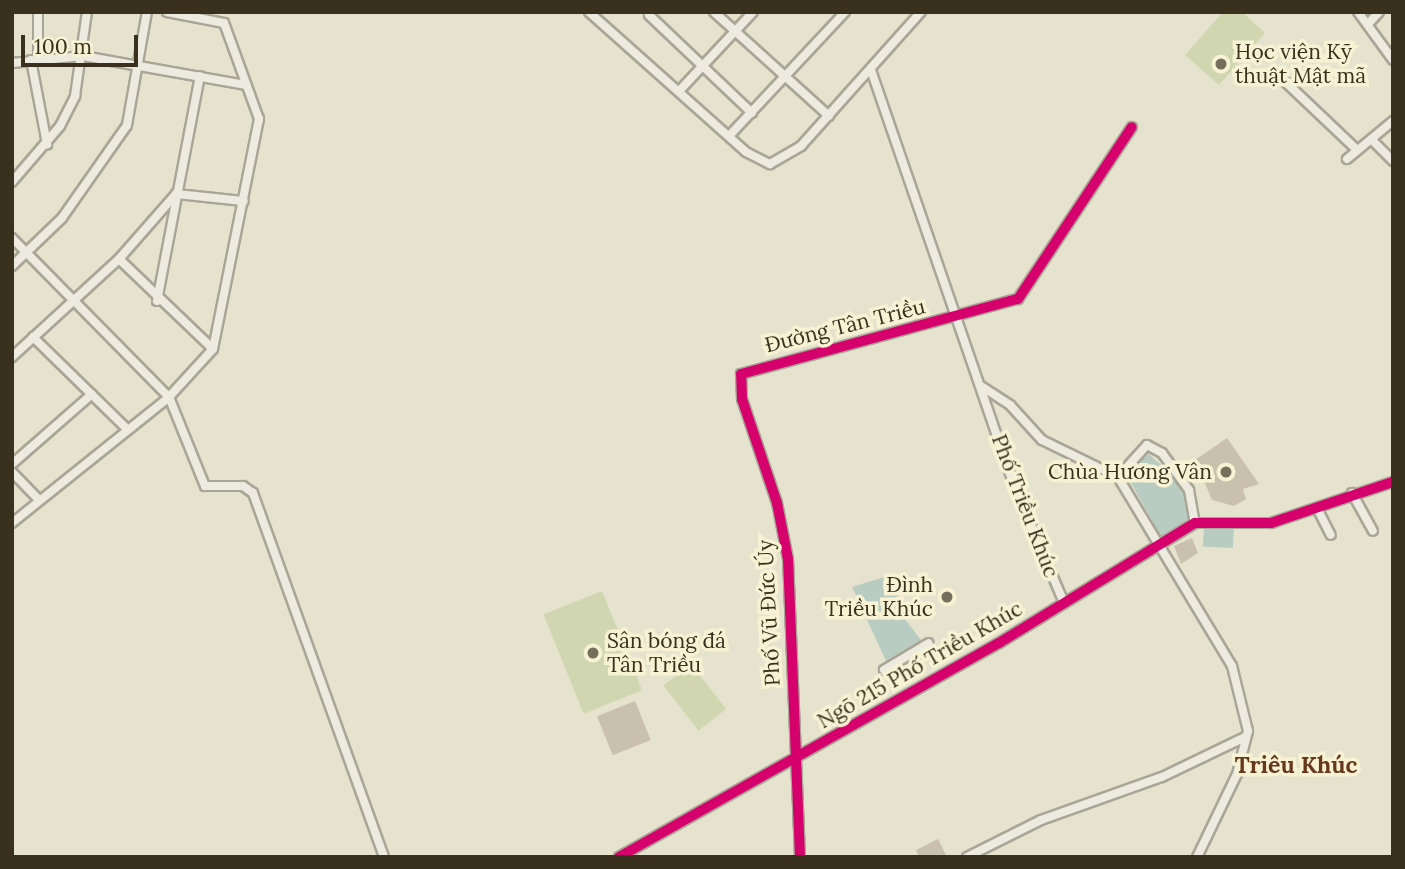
<!DOCTYPE html>
<html>
<head>
<meta charset="utf-8">
<style>
	body { margin:0 }
	#map { position:relative; width:1405px; height:869px; overflow:hidden; background:#e5e2cd; font-family:Lora,serif }
	div>[style] { position:absolute }
	.green>* { inset:0; background:#d0d6af; transform-origin:0 0 }
	.water>* { inset:0; background:#b9ccc2; transform-origin:0 0 }
	.building>* { inset:0; background:#c9c1ae; transform-origin:0 0 }
	.roads { filter:drop-shadow(2px 0 #aaa697) drop-shadow(-2px 0 #aaa697) drop-shadow(0 2px #aaa697) drop-shadow(0 -2px #aaa697) }
	.minor>* { height:8px; margin:-4px; padding:0 4px; transform-origin:4px; border-radius:4px; background:#edebdf }
	.cycleway>* { height:10px; margin:-5px; padding:0 5px; transform-origin:5px; border-radius:5px; background:#d6006c }
	.dots>* { width:19px; height:19px; translate:-50% -50%; box-sizing:border-box; border:4px solid #f6f2d3; border-radius:50% }
	span { translate:-50% -50%; white-space:nowrap; text-align:center; line-height:1.15; -webkit-text-stroke:7px #f6f2d3; paint-order:stroke }
	.poi-label { font-size:21px; color:#39301e }
	.left { translate:0 -50%; text-align:left }
	.right { translate:-100% -50%; text-align:right }
	.street-label { font-size:21px; color:#39301e }
	.neighbourhood-label { font-size:23px; color:#67381c; font-weight:700 }
	.frame { position:absolute; inset:0; border:14px solid #39301e; pointer-events:none }
	.scale { position:absolute; left:21px; top:35px; width:117px; height:32px; box-sizing:border-box; border:4px solid #39301e; border-top:0; padding-left:9px; font-size:21px; line-height:24px; white-space:nowrap; color:#39301e; -webkit-text-stroke:5px #f6f2d3; paint-order:stroke }
</style>
</head>
<body>
<div id="map">
	<div class="green">
		<div style="clip-path:polygon(1223px 12px,1242px 12px,1265px 33px,1219px 85px,1185px 55px)"></div>
		<div style="left:602px;top:591px;width:107px;height:63px;rotate:68deg"></div>
		<div style="left:691px;top:664px;width:57px;height:35px;rotate:52deg"></div>
	</div>
	<div class="water">
		<div style="clip-path:polygon(1149px 454px,1179px 481px,1196px 522px,1163px 540px,1126px 474px)"></div>
		<div style="left:1234px;top:526px;width:22px;height:30px;rotate:93deg"></div>
		<div style="clip-path:polygon(891px 575px,904px 618px,921px 640px,886px 661px,852px 587px)"></div>
	</div>
	<div class="building">
		<div style="clip-path:polygon(1227px 438px,1259px 484px,1243px 489px,1246px 499px,1234px 506px,1212px 500px,1195px 460px)"></div>
		<div style="clip-path:polygon(1192px 538px,1198px 553px,1181px 564px,1174px 546px)"></div>
		<div style="left:635px;top:701px;width:42px;height:41px;rotate:68deg"></div>
		<div style="clip-path:polygon(938px 839px,947px 857px,919px 857px,916px 850px)"></div>
	</div>
	<div class="roads">
		<div class="minor">
			<div style="left:589px;top:12px;width:210px;rotate:41.7deg"></div>
			<div style="left:746px;top:152px;width:27px;rotate:27deg"></div>
			<div style="left:770px;top:164px;width:36px;rotate:-30deg"></div>
			<div style="left:801px;top:146px;width:180px;rotate:-48.2deg"></div>
			<div style="left:714px;top:12px;width:155px;rotate:42.1deg"></div>
			<div style="left:1358px;top:12px;width:59px;rotate:53.9deg"></div>
			<div style="left:649px;top:15px;width:142px;rotate:43.6deg"></div>
			<div style="left:1368px;top:24px;width:16px;rotate:-47deg"></div>
			<div style="left:38px;top:58px;width:46px;rotate:-90deg"></div>
			<div style="left:31px;top:60px;width:86px;rotate:79.2deg"></div>
			<div style="left:12px;top:63px;width:71px;rotate:-5.6deg"></div>
			<div style="left:83px;top:56px;width:166px;rotate:10.1deg"></div>
			<div style="left:871px;top:70px;width:439px;rotate:71deg"></div>
			<div style="left:1014px;top:485px;width:128px;rotate:67deg"></div>
			<div style="left:1276px;top:73px;width:112px;rotate:43.5deg"></div>
			<div style="left:681px;top:89px;width:105px;rotate:-46.9deg"></div>
			<div style="left:729px;top:136px;width:170px;rotate:-46.9deg"></div>
			<div style="left:1372px;top:140px;width:30px;rotate:45deg"></div>
			<div style="left:1347px;top:159px;width:60px;rotate:-39.6deg"></div>
			<div style="left:12px;top:182px;width:74px;rotate:-49.4deg"></div>
			<div style="left:60px;top:126px;width:34px;rotate:-63deg"></div>
			<div style="left:75px;top:96px;width:85px;rotate:-81.9deg"></div>
			<div style="left:176px;top:194px;width:68px;rotate:5.9deg"></div>
			<div style="left:12px;top:238px;width:223px;rotate:45.4deg"></div>
			<div style="left:169px;top:397px;width:96px;rotate:68deg"></div>
			<div style="left:205px;top:486px;width:38px"></div>
			<div style="left:243px;top:486px;width:12px;rotate:35deg"></div>
			<div style="left:253px;top:493px;width:387px;rotate:70.2deg"></div>
			<div style="left:119px;top:259px;width:130px;rotate:43.8deg"></div>
			<div style="left:12px;top:266px;width:69px;rotate:-43.8deg"></div>
			<div style="left:62px;top:218px;width:113px;rotate:-55deg"></div>
			<div style="left:127px;top:125px;width:115px;rotate:-80deg"></div>
			<div style="left:157px;top:301px;width:229px;rotate:-79.2deg"></div>
			<div style="left:33px;top:337px;width:130px;rotate:44.4deg"></div>
			<div style="left:12px;top:357px;width:145px;rotate:-42.5deg"></div>
			<div style="left:119px;top:259px;width:86px;rotate:-48.8deg"></div>
			<div style="left:981px;top:386px;width:35px;rotate:33deg"></div>
			<div style="left:1010px;top:405px;width:47px;rotate:47.6deg"></div>
			<div style="left:1042px;top:440px;width:85px;rotate:26deg"></div>
			<div style="left:1118px;top:477px;width:221px;rotate:58.9deg"></div>
			<div style="left:1232px;top:666px;width:67px;rotate:76.2deg"></div>
			<div style="left:1248px;top:731px;width:44px;rotate:104.3deg"></div>
			<div style="left:1237px;top:774px;width:92px;rotate:115.7deg"></div>
			<div style="left:12px;top:464px;width:106px;rotate:-41.2deg"></div>
			<div style="left:12px;top:472px;width:39px;rotate:46deg"></div>
			<div style="left:1118px;top:477px;width:43px;rotate:-47.8deg"></div>
			<div style="left:1147px;top:445px;width:17px;rotate:28deg"></div>
			<div style="left:1162px;top:453px;width:46px;rotate:53.9deg"></div>
			<div style="left:1189px;top:490px;width:34px;rotate:80deg"></div>
			<div style="left:1352px;top:493px;width:43px;rotate:61.1deg"></div>
			<div style="left:1317px;top:508px;width:30px;rotate:63deg"></div>
			<div style="left:12px;top:523px;width:201px;rotate:-38.7deg"></div>
			<div style="left:169px;top:397px;width:65px;rotate:-47.5deg"></div>
			<div style="left:213px;top:349px;width:235px;rotate:-78.7deg"></div>
			<div style="left:259px;top:119px;width:102px;rotate:-110deg"></div>
			<div style="left:224px;top:23px;width:58px;rotate:-169.1deg"></div>
			<div style="left:884px;top:670px;width:52px;rotate:-31deg"></div>
			<div style="left:619px;top:857px;width:436px;rotate:-29.4deg"></div>
			<div style="left:999px;top:643px;width:230px;rotate:-31.5deg"></div>
			<div style="left:1195px;top:523px;width:76px"></div>
			<div style="left:1271px;top:523px;width:129px;rotate:-18.6deg"></div>
			<div style="left:800px;top:857px;width:298px;rotate:-92.3deg"></div>
			<div style="left:788px;top:559px;width:57px;rotate:-101.1deg"></div>
			<div style="left:777px;top:503px;width:110px;rotate:-108.6deg"></div>
			<div style="left:742px;top:399px;width:25px;rotate:-92deg"></div>
			<div style="left:741px;top:374px;width:287px;rotate:-15.2deg"></div>
			<div style="left:1018px;top:299px;width:206px;rotate:-56.5deg"></div>
			<div style="left:967px;top:857px;width:83px;rotate:-26.6deg"></div>
			<div style="left:1041px;top:820px;width:128px;rotate:-19.6deg"></div>
			<div style="left:1162px;top:777px;width:92px;rotate:-25.7deg"></div>
		</div>
	</div>
	<div class="cycleway">
		<div style="left:619px;top:857px;width:436px;rotate:-29.4deg"></div>
		<div style="left:999px;top:643px;width:230px;rotate:-31.5deg"></div>
		<div style="left:1195px;top:523px;width:76px"></div>
		<div style="left:1271px;top:523px;width:129px;rotate:-18.6deg"></div>
		<div style="left:800px;top:857px;width:298px;rotate:-92.3deg"></div>
		<div style="left:788px;top:559px;width:57px;rotate:-101.1deg"></div>
		<div style="left:777px;top:503px;width:110px;rotate:-108.6deg"></div>
		<div style="left:742px;top:399px;width:25px;rotate:-92deg"></div>
		<div style="left:741px;top:374px;width:287px;rotate:-15.2deg"></div>
		<div style="left:1018px;top:299px;width:206px;rotate:-56.5deg"></div>
	</div>
	<div class="dots">
		<div style="left:1221px;top:64px;background:#756e5b"></div>
		<div style="left:1226px;top:472px;background:#756e5b"></div>
		<div style="left:947px;top:597px;background:#756e5b"></div>
		<div style="left:593px;top:653px;background:#756e5b"></div>
	</div>
	<div class="poi-label">
		<span class="left" style="left:1235px;top:64px">Học viện Kỹ<br>thuật Mật mã</span>
		<span class="right" style="left:1212px;top:472px">Chùa Hương Vân</span>
		<span class="right" style="left:933px;top:597px">Đình<br>Triều Khúc</span>
		<span class="left" style="left:607px;top:653px">Sân bóng đá<br>Tân Triều</span>
	</div>
	<div class="street-label">
		<span style="left:845px;top:326px;rotate:-14deg">Đường Tân Triều</span>
		<span style="left:1025px;top:506px;rotate:69deg">Phố Triều Khúc</span>
		<span style="left:769px;top:613px;rotate:-93deg">Phố Vũ Đức Úy</span>
		<span style="left:920px;top:665px;rotate:-30deg">Ngõ 215 Phố Triều Khúc</span>
	</div>
	<div class="neighbourhood-label">
		<span style="left:1296px;top:765px">Triêu Khúc</span>
	</div>
	<div class="frame"></div>
	<div class="scale">100 m</div>
</div>
</body>
</html>
